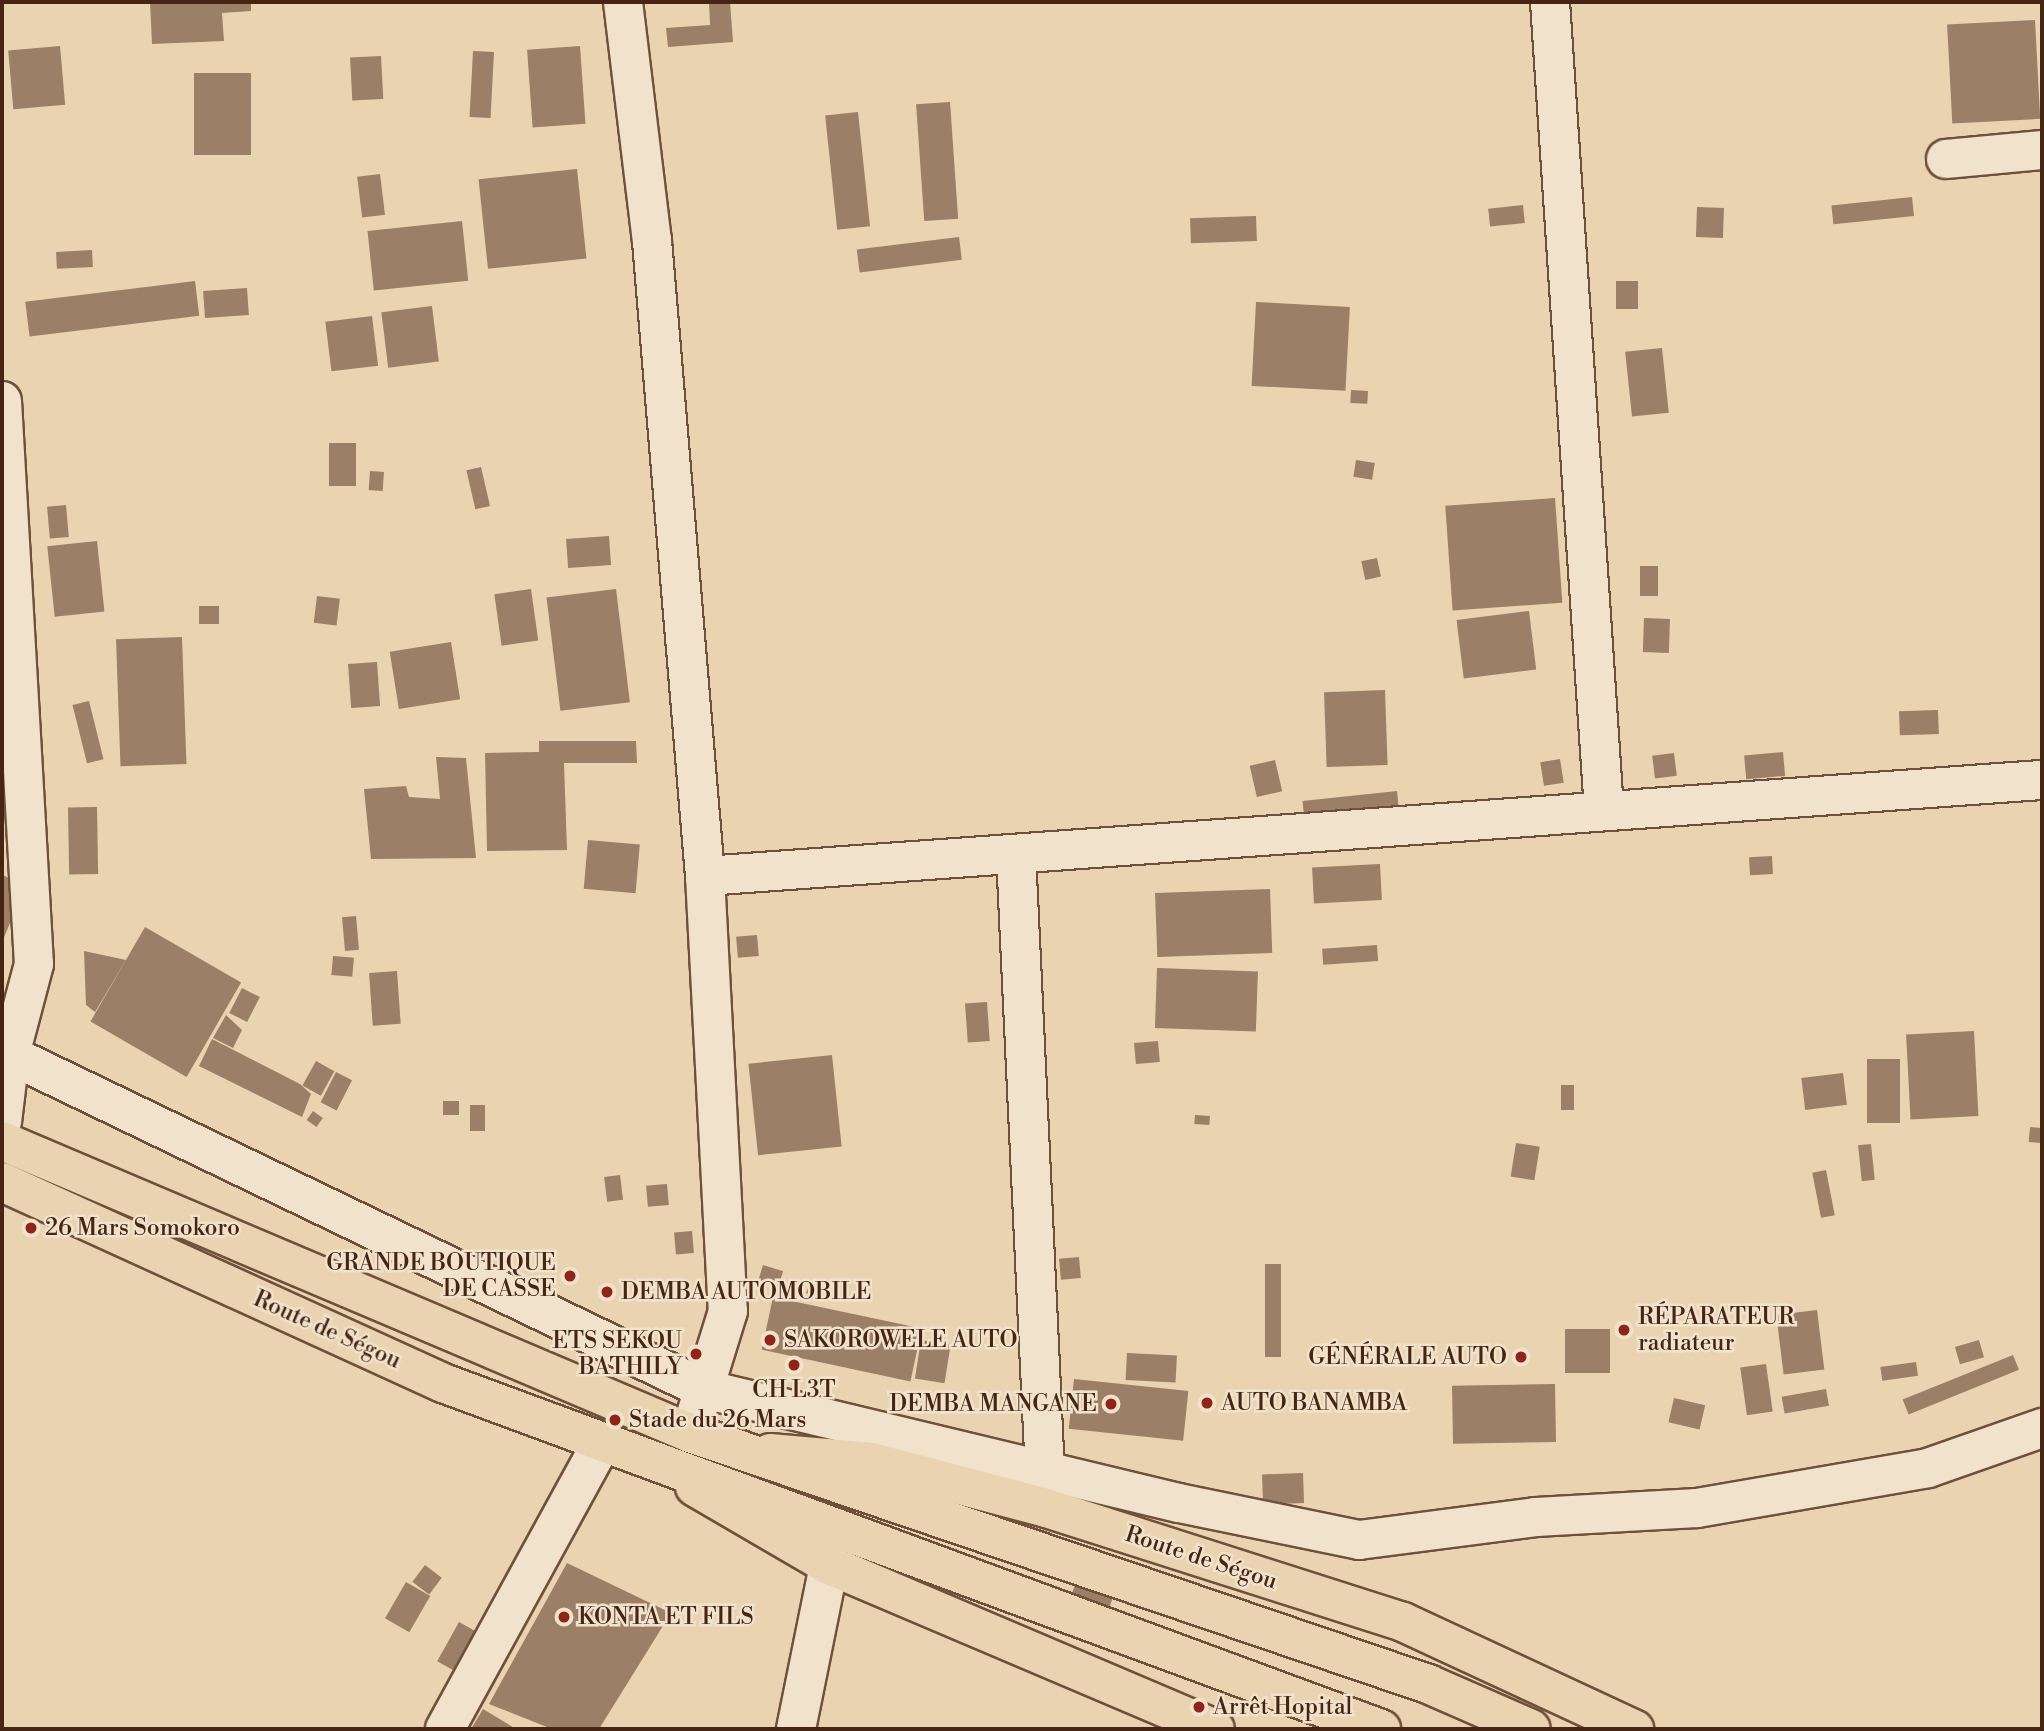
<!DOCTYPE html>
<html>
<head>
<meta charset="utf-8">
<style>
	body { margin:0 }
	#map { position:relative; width:2044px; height:1731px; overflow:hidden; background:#ead3b1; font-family:"Libre Bodoni",serif }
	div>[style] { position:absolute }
	.building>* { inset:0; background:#9b7f66; transform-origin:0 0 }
	.roads { filter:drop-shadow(2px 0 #6f503b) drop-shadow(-2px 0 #6f503b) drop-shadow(0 2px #6f503b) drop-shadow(0 -2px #6f503b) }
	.minor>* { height:38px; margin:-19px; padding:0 19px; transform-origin:19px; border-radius:19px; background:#f1e2cc }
	.major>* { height:38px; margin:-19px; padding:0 19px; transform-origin:19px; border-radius:19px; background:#ead3b1 }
	.highway>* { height:38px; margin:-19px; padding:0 19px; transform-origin:19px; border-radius:19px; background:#ead3b1 }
	.dots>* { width:19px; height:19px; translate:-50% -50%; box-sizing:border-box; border:4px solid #f1e2cc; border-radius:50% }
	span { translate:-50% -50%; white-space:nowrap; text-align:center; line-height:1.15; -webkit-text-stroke:5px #f1e2cc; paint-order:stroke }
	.poi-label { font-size:23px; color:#462514 }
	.left { translate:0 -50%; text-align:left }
	.right { translate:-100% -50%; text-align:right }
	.street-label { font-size:23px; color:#462514 }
	.frame { position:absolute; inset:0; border:4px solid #462514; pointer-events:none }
</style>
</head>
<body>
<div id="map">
	<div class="building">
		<div style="clip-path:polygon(150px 2px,251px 2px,251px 11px,222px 13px,224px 41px,152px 44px)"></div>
		<div style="clip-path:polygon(709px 2px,730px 2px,733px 42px,668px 47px,666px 28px,710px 25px)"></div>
		<div style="left:2035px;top:20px;width:99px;height:88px;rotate:87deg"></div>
		<div style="left:60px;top:46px;width:59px;height:52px;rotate:85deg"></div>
		<div style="left:580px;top:46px;width:78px;height:53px;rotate:86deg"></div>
		<div style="left:473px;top:51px;width:21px;height:66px;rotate:3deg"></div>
		<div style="left:381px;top:56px;width:43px;height:31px;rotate:87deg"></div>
		<div style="left:251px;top:73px;width:82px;height:57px;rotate:90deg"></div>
		<div style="left:950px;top:102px;width:117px;height:34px;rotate:86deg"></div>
		<div style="left:858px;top:112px;width:115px;height:33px;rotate:84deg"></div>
		<div style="left:577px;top:169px;width:90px;height:99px;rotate:84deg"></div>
		<div style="left:380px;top:174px;width:41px;height:23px;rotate:83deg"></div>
		<div style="left:1912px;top:197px;width:19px;height:81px;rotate:84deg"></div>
		<div style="left:1523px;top:205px;width:18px;height:35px;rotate:84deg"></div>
		<div style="left:1697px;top:207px;width:27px;height:30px;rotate:2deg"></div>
		<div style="left:1256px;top:216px;width:25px;height:66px;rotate:88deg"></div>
		<div style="left:462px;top:221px;width:60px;height:95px;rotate:84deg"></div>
		<div style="left:959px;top:237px;width:23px;height:103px;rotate:83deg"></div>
		<div style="left:92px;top:250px;width:17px;height:36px;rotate:87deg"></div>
		<div style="left:195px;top:281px;width:35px;height:171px;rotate:83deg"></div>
		<div style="left:1616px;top:281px;width:22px;height:28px"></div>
		<div style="left:247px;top:288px;width:27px;height:44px;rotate:86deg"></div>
		<div style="left:1256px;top:302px;width:94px;height:84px;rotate:3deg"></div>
		<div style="left:432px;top:306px;width:56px;height:51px;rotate:83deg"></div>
		<div style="left:372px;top:316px;width:50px;height:47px;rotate:83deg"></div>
		<div style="left:1662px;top:348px;width:65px;height:37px;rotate:84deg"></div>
		<div style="left:1351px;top:390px;width:17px;height:13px;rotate:3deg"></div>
		<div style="left:329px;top:443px;width:27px;height:43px"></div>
		<div style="left:1356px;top:460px;width:19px;height:17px;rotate:9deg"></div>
		<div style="left:481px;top:467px;width:40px;height:15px;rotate:77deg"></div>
		<div style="left:370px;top:471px;width:14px;height:19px;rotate:4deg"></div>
		<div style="left:1555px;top:498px;width:105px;height:110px;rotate:86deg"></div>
		<div style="left:66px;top:505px;width:32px;height:19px;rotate:85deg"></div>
		<div style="left:609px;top:536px;width:29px;height:43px;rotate:86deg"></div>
		<div style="left:97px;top:541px;width:71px;height:50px;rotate:84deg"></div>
		<div style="left:1377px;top:558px;width:19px;height:16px;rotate:78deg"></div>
		<div style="left:1640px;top:566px;width:18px;height:30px"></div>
		<div style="left:531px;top:589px;width:52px;height:37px;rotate:82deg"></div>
		<div style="left:616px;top:589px;width:114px;height:70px;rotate:83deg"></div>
		<div style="left:317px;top:596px;width:23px;height:27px;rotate:7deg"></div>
		<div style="left:199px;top:606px;width:20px;height:18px"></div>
		<div style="left:1529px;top:611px;width:59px;height:73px;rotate:83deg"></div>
		<div style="left:1644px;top:618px;width:26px;height:34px;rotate:2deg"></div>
		<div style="left:182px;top:637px;width:127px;height:66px;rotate:88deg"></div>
		<div style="left:451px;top:642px;width:58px;height:62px;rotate:81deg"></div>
		<div style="left:377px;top:662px;width:44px;height:29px;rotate:86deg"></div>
		<div style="left:1385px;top:690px;width:75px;height:61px;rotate:88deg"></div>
		<div style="left:89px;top:701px;width:60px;height:17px;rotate:76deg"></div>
		<div style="left:1938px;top:710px;width:24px;height:39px;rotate:88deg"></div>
		<div style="clip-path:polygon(539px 741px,636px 741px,637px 763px,564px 763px,567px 850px,487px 851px,485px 753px,539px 752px)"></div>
		<div style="left:1783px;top:752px;width:24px;height:39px;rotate:85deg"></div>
		<div style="left:1674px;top:753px;width:23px;height:22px;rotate:83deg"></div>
		<div style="clip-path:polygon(436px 757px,466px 758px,476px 858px,371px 859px,364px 789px,406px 786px,409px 797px,440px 799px)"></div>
		<div style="left:1560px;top:759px;width:24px;height:20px;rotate:81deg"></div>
		<div style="left:1275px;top:760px;width:32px;height:26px;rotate:77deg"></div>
		<div style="left:1397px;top:791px;width:18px;height:95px;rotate:84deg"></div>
		<div style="left:97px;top:807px;width:67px;height:29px;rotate:89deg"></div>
		<div style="left:588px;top:840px;width:52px;height:49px;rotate:5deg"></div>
		<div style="left:1772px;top:856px;width:18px;height:23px;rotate:87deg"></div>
		<div style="left:1380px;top:864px;width:36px;height:68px;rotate:87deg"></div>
		<div style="clip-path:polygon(2px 875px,26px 885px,2px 942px)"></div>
		<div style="left:1270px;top:889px;width:64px;height:115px;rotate:88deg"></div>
		<div style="left:356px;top:916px;width:34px;height:14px;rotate:85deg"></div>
		<div style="left:145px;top:927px;width:111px;height:109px;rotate:30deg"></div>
		<div style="left:757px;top:935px;width:21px;height:21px;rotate:85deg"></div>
		<div style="left:1377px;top:945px;width:16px;height:55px;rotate:86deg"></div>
		<div style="clip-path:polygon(84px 951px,126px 960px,95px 1012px,86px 1005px)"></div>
		<div style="left:333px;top:956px;width:21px;height:19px;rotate:5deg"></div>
		<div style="left:1157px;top:968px;width:101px;height:60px;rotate:2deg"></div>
		<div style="left:397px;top:971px;width:53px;height:28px;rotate:86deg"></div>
		<div style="left:242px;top:988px;width:20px;height:28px;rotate:27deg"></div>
		<div style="left:987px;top:1002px;width:39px;height:22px;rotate:86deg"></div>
		<div style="clip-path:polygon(226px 1015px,242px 1030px,233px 1048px,213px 1038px)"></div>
		<div style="left:1974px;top:1031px;width:85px;height:68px;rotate:87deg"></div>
		<div style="clip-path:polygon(212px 1039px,300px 1084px,311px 1094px,302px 1117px,199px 1066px)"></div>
		<div style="left:1158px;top:1041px;width:21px;height:24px;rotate:85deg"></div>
		<div style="left:832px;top:1055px;width:92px;height:84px;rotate:84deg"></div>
		<div style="left:1867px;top:1059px;width:33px;height:64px"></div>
		<div style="left:316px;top:1061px;width:21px;height:28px;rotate:29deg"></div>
		<div style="left:336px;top:1072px;width:18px;height:34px;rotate:27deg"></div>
		<div style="left:1843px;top:1073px;width:32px;height:42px;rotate:83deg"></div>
		<div style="left:1561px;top:1085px;width:13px;height:25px"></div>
		<div style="left:459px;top:1101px;width:14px;height:16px;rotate:90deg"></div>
		<div style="left:470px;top:1105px;width:15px;height:26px"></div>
		<div style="left:313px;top:1111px;width:12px;height:11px;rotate:35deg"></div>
		<div style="left:1195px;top:1115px;width:15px;height:9px;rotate:4deg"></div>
		<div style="left:2030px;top:1127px;width:12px;height:15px;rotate:5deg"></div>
		<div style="left:1516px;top:1143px;width:24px;height:34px;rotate:9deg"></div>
		<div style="left:1871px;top:1144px;width:36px;height:13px;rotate:84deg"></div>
		<div style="left:1826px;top:1170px;width:46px;height:14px;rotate:79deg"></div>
		<div style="left:620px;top:1175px;width:25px;height:16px;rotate:83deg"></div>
		<div style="left:667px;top:1184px;width:21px;height:21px;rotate:85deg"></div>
		<div style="left:692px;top:1231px;width:22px;height:18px;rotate:85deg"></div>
		<div style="left:1079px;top:1257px;width:21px;height:20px;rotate:85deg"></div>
		<div style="left:1265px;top:1264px;width:16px;height:93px"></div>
		<div style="left:763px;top:1265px;width:21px;height:16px;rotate:17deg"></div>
		<div style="left:811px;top:1281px;width:11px;height:13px;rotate:22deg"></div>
		<div style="left:773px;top:1297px;width:152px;height:54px;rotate:12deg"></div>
		<div style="left:1817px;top:1310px;width:60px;height:41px;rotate:83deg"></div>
		<div style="left:1565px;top:1329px;width:45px;height:44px"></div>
		<div style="left:921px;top:1340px;width:30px;height:39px;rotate:9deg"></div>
		<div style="left:1979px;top:1340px;width:18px;height:25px;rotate:74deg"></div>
		<div style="left:1127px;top:1353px;width:50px;height:27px;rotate:3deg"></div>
		<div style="left:2013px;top:1355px;width:16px;height:119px;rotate:68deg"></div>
		<div style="left:1916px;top:1362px;width:14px;height:36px;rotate:82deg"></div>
		<div style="left:1766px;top:1364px;width:48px;height:26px;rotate:82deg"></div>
		<div style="left:1074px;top:1379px;width:115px;height:50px;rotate:6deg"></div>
		<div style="left:1555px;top:1384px;width:58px;height:103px;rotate:89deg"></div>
		<div style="left:1826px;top:1389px;width:17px;height:45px;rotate:80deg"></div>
		<div style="left:1674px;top:1398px;width:32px;height:25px;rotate:13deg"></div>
		<div style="left:1303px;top:1473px;width:30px;height:41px;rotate:88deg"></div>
		<div style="clip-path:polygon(567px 1563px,671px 1613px,599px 1729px,552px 1729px,489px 1704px)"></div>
		<div style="left:425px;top:1565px;width:21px;height:21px;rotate:37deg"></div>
		<div style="left:1081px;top:1566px;width:40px;height:37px;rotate:18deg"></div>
		<div style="left:406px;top:1582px;width:28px;height:42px;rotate:30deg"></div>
		<div style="left:459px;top:1622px;width:18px;height:45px;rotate:29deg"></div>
		<div style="clip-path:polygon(483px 1709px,516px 1729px,471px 1729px)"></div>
	</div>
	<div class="roads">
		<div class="minor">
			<div style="left:623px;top:2px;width:241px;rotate:83.1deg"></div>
			<div style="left:652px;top:241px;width:637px;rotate:85.23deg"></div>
			<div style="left:705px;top:876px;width:436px;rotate:87deg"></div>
			<div style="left:728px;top:1311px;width:105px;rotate:107.2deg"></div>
			<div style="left:1550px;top:2px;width:811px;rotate:86.18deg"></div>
			<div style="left:1946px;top:159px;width:96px;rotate:-5.4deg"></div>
			<div style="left:2px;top:401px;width:564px;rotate:86.75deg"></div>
			<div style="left:34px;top:964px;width:94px;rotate:104.8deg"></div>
			<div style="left:10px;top:1055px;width:67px;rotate:96.8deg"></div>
			<div style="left:1016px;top:854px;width:642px;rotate:87.32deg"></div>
			<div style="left:705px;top:876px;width:1340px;rotate:-4.11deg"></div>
			<div style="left:2px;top:1051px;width:779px;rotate:25.71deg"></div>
			<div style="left:704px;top:1389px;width:488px;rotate:13.5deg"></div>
			<div style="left:1179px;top:1503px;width:184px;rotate:11.6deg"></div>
			<div style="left:1359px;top:1540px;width:178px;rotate:-7.4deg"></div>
			<div style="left:1536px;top:1517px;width:161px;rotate:-3.2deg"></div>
			<div style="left:1697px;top:1508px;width:234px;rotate:-9.8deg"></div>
			<div style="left:1928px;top:1468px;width:121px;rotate:-19.3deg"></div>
			<div style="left:445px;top:1729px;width:325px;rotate:-61.3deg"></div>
			<div style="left:796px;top:1729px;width:167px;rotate:-78.6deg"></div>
		</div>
		<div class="major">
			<div style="left:770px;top:1453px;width:102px;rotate:5deg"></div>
			<div style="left:872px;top:1462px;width:180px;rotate:14.8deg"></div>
			<div style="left:1046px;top:1508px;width:375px;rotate:17.7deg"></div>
			<div style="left:1403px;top:1622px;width:255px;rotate:24.9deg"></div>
			<div style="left:695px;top:1487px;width:155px;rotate:30.2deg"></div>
			<div style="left:829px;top:1565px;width:419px;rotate:23deg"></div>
		</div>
		<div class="highway">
			<div style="left:2px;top:1141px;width:747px;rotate:23deg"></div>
			<div style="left:690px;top:1433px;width:780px;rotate:18.78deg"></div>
			<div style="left:1428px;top:1684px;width:112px;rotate:23.6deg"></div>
			<div style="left:2px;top:1182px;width:485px;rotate:24.5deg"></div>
			<div style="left:443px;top:1383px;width:1000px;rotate:20.25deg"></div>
		</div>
	</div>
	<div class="dots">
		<div style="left:31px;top:1228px;background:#8f2418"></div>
		<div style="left:570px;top:1276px;background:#8f2418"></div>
		<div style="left:607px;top:1292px;background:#8f2418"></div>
		<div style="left:1624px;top:1330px;background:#8f2418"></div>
		<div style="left:770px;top:1340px;background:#8f2418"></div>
		<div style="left:696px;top:1354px;background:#8f2418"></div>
		<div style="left:1521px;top:1357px;background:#8f2418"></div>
		<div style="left:794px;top:1365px;background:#8f2418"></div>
		<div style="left:1207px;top:1403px;background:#8f2418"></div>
		<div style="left:1111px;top:1404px;background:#8f2418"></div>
		<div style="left:615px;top:1420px;background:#8f2418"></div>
		<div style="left:564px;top:1617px;background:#8f2418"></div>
		<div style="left:1199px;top:1707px;background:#8f2418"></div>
	</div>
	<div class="poi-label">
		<span class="left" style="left:45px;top:1228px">26 Mars Somokoro</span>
		<span class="right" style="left:556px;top:1276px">GRANDE BOUTIQUE<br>DE CASSE</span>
		<span class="left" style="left:621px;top:1292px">DEMBA AUTOMOBILE</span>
		<span class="left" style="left:1638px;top:1330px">RÉPARATEUR<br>radiateur</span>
		<span class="left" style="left:784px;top:1340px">SAKOROWELE AUTO</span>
		<span class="right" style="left:682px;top:1354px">ETS SEKOU<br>BATHILY</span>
		<span class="right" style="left:1507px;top:1357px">GÉNÉRALE AUTO</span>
		<span style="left:794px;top:1390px">CH L3T</span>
		<span class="left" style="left:1221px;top:1403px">AUTO BANAMBA</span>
		<span class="right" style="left:1097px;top:1404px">DEMBA MANGANE</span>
		<span class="left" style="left:629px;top:1420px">Stade du 26 Mars</span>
		<span class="left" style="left:578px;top:1617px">KONTA ET FILS</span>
		<span class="left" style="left:1213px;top:1707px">Arrêt Hopital</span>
	</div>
	<div class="street-label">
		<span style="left:327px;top:1330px;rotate:24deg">Route de Ségou</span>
		<span style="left:1201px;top:1558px;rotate:18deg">Route de Ségou</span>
	</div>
	<div class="frame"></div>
</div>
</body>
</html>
